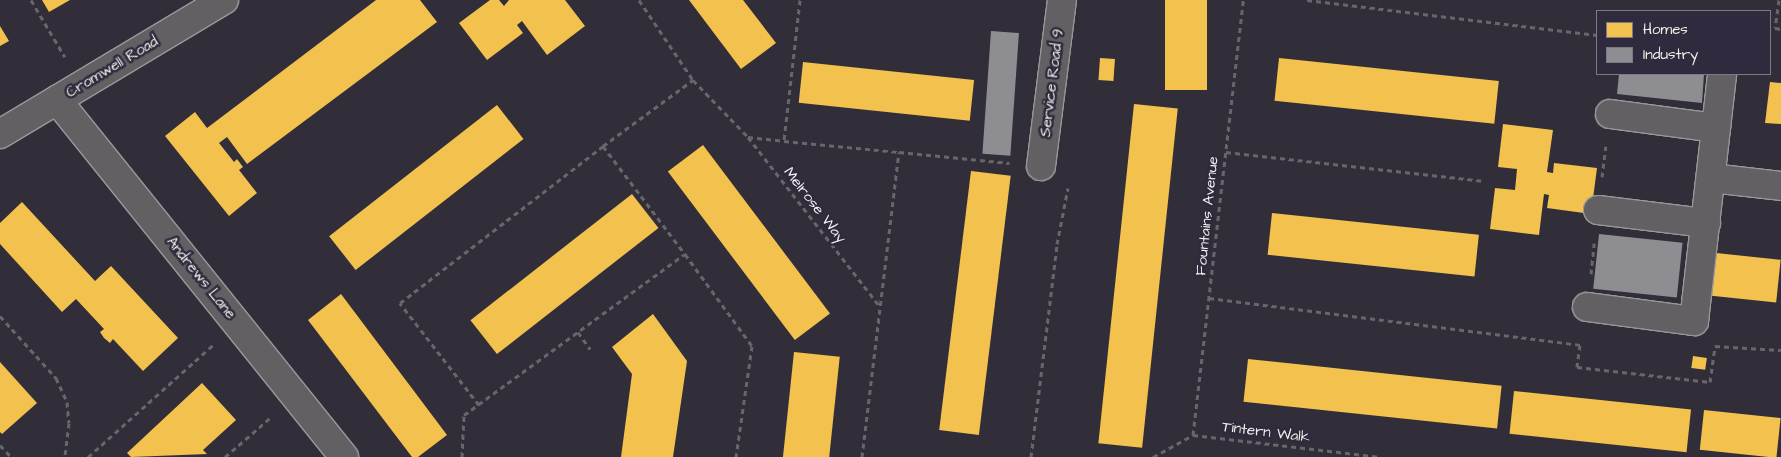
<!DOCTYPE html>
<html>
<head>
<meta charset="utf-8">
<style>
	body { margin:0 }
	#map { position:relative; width:1781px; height:457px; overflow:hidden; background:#312e39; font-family:"Architects Daughter",sans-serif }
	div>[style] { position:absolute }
	.homes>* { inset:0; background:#f2c14e; transform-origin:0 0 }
	.industry>* { inset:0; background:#8d8d92; transform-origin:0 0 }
	.path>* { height:3px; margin-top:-1.5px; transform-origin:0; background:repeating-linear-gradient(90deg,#68666b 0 5px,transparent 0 9px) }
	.roads { filter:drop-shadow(1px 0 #9a989b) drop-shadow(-1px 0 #9a989b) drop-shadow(0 1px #9a989b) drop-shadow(0 -1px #9a989b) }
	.minor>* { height:28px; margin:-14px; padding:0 14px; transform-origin:14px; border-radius:14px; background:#626063 }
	span { translate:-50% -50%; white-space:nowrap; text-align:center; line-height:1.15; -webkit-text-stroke:5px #2f2a3d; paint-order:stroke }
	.street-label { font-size:15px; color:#f4f1e8 }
	.legend { position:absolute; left:1596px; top:10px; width:175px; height:65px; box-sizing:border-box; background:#2f2a3d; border:1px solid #7e7a81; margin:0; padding:6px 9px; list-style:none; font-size:15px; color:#f4f1e8 }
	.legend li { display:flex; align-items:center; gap:10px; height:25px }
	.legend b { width:25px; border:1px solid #7e7a81 }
</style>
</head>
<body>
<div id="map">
	<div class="homes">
		<div style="clip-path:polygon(42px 0,70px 0,49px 12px)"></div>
		<div style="clip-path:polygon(376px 0,420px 0,437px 22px,247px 164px,227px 137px,219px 143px,234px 162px,237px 159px,243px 167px,239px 170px,257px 193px,229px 216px,165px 136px,195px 112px,207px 128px)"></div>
		<div style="clip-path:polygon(490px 0,499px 0,504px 6px,509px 0,565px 0,585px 26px,547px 55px,522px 21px,517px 25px,523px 33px,487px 60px,459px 23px)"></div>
		<div style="clip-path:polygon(689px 0,743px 0,776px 43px,741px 69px)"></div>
		<div style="left:1165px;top:0;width:42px;height:90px"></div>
		<div style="clip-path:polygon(0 26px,9px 41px,0 46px)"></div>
		<div style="left:1100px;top:58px;width:15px;height:22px;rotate:4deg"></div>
		<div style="left:1279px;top:58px;width:221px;height:43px;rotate:6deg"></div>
		<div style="left:803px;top:62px;width:172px;height:41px;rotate:6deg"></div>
		<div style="clip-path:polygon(1770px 82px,1781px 83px,1781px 124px,1765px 123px)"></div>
		<div style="left:1134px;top:104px;width:44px;height:341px;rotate:6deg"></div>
		<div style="left:497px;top:105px;width:43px;height:213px;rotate:52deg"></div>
		<div style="clip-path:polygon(1503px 124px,1553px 130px,1547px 172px,1553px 173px,1554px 163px,1597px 168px,1591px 214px,1547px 208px,1549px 195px,1544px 194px,1539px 235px,1490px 229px,1495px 188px,1515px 190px,1517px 169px,1498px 167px)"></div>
		<div style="left:703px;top:145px;width:211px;height:44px;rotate:53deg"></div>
		<div style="left:971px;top:171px;width:40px;height:261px;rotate:7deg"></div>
		<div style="left:632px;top:194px;width:43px;height:205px;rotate:52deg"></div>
		<div style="clip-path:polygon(22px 202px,95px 281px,111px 266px,178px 338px,143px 371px,113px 339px,110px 343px,104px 338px,100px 332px,104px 329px,76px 299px,62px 312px,0 244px,0 223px)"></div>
		<div style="left:1272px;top:213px;width:208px;height:42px;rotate:6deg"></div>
		<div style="left:1716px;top:253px;width:65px;height:43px;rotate:6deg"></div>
		<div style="clip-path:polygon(341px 294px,447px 435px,418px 457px,412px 457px,308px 320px)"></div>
		<div style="clip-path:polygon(653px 314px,687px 361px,673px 457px,621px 457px,632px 374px,612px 347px)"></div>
		<div style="left:794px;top:352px;width:46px;height:106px;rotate:6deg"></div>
		<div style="left:1693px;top:356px;width:14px;height:12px;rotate:8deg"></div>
		<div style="left:1248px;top:359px;width:255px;height:43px;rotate:6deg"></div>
		<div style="clip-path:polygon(0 362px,37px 403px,2px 434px,0 432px)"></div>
		<div style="clip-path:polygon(202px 383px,236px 420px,203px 450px,207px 454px,131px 457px,127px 453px)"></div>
		<div style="left:1514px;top:391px;width:178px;height:43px;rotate:6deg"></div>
		<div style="left:1704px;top:410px;width:77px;height:40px;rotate:6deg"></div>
	</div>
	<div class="industry">
		<div style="left:991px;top:31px;width:28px;height:123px;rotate:4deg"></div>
		<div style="clip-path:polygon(1619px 74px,1704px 74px,1702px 103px,1617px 94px)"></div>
		<div style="left:1599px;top:234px;width:84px;height:55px;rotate:6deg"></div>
	</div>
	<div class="path">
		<div style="left:31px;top:0;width:66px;rotate:59.2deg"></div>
		<div style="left:639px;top:0;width:97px;rotate:56deg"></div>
		<div style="left:693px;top:80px;width:79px;rotate:46deg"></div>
		<div style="left:748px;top:137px;width:213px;rotate:52.1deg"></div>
		<div style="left:800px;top:0;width:142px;rotate:96.5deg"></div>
		<div style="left:784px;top:141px;width:116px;rotate:5.5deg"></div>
		<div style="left:1307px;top:0;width:292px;rotate:6.9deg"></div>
		<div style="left:1779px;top:0;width:28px;rotate:98deg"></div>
		<div style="left:1775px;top:28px;width:6px;rotate:9deg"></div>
		<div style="left:748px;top:137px;width:36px;rotate:6deg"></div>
		<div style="left:603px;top:146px;width:112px;rotate:-36.3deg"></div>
		<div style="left:1226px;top:152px;width:260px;rotate:6.4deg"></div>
		<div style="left:1602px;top:177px;width:31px;rotate:-83deg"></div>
		<div style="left:1591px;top:274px;width:31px;rotate:-84deg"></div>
		<div style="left:1209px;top:298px;width:374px;rotate:7.2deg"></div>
		<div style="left:1580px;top:345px;width:22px;rotate:98deg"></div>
		<div style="left:1577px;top:367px;width:134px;rotate:6.4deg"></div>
		<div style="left:1710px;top:382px;width:36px;rotate:-82deg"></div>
		<div style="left:1715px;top:346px;width:66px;rotate:3.5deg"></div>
		<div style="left:0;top:316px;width:84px;rotate:47.9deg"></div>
		<div style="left:56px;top:378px;width:26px;rotate:65deg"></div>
		<div style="left:67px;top:402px;width:21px;rotate:85deg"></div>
		<div style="left:69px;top:423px;width:34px;rotate:97deg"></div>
		<div style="left:578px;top:332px;width:21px;rotate:55deg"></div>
		<div style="left:479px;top:405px;width:129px;rotate:-127.8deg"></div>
		<div style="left:400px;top:303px;width:257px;rotate:-37.7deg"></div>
		<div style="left:603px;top:146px;width:136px;rotate:52.8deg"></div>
		<div style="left:1193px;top:435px;width:438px;rotate:-83.4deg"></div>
		<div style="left:0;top:445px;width:16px;rotate:47deg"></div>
		<div style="left:88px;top:457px;width:168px;rotate:-41.9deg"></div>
		<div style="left:225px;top:457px;width:60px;rotate:-40.9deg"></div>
		<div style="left:462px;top:457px;width:42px;rotate:-87.3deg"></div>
		<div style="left:464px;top:415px;width:273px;rotate:-36.1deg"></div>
		<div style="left:685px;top:254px;width:114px;rotate:53.9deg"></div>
		<div style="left:752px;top:346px;width:112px;rotate:98.2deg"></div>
		<div style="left:862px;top:457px;width:307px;rotate:-83.1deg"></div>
		<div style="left:899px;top:152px;width:111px;rotate:5.7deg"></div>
		<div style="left:1031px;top:457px;width:215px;rotate:-83deg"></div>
		<div style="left:1057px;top:244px;width:57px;rotate:-78.9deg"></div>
		<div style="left:1153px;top:457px;width:46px;rotate:-28.8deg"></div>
		<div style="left:1193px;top:435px;width:189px;rotate:6.7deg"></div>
	</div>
	<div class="roads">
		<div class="minor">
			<div style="left:57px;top:100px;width:458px;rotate:51.2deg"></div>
			<div style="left:1610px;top:114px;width:107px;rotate:7.5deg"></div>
			<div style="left:0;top:134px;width:261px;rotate:-30.9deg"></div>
			<div style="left:1041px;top:166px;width:167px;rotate:-82.8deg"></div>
			<div style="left:1711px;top:178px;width:70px;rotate:6.5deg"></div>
			<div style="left:1598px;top:210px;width:109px;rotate:6.9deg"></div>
			<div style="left:1587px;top:307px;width:108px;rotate:7.5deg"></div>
			<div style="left:1694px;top:321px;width:249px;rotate:-83.5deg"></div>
		</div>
	</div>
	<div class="street-label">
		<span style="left:112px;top:67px;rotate:-31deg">Cromwell Road</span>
		<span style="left:1052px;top:83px;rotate:-83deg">Service Road 9</span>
		<span style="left:815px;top:205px;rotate:52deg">Melrose Way</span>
		<span style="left:1207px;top:216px;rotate:-84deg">Fountains Avenue</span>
		<span style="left:201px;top:278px;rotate:51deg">Andrews Lane</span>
		<span style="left:1266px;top:432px;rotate:7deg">Tintern Walk</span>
	</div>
	<ul class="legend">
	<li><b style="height:14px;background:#f2c14e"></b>Homes</li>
	<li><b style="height:14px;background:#8d8d92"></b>Industry</li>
	</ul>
</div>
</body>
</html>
